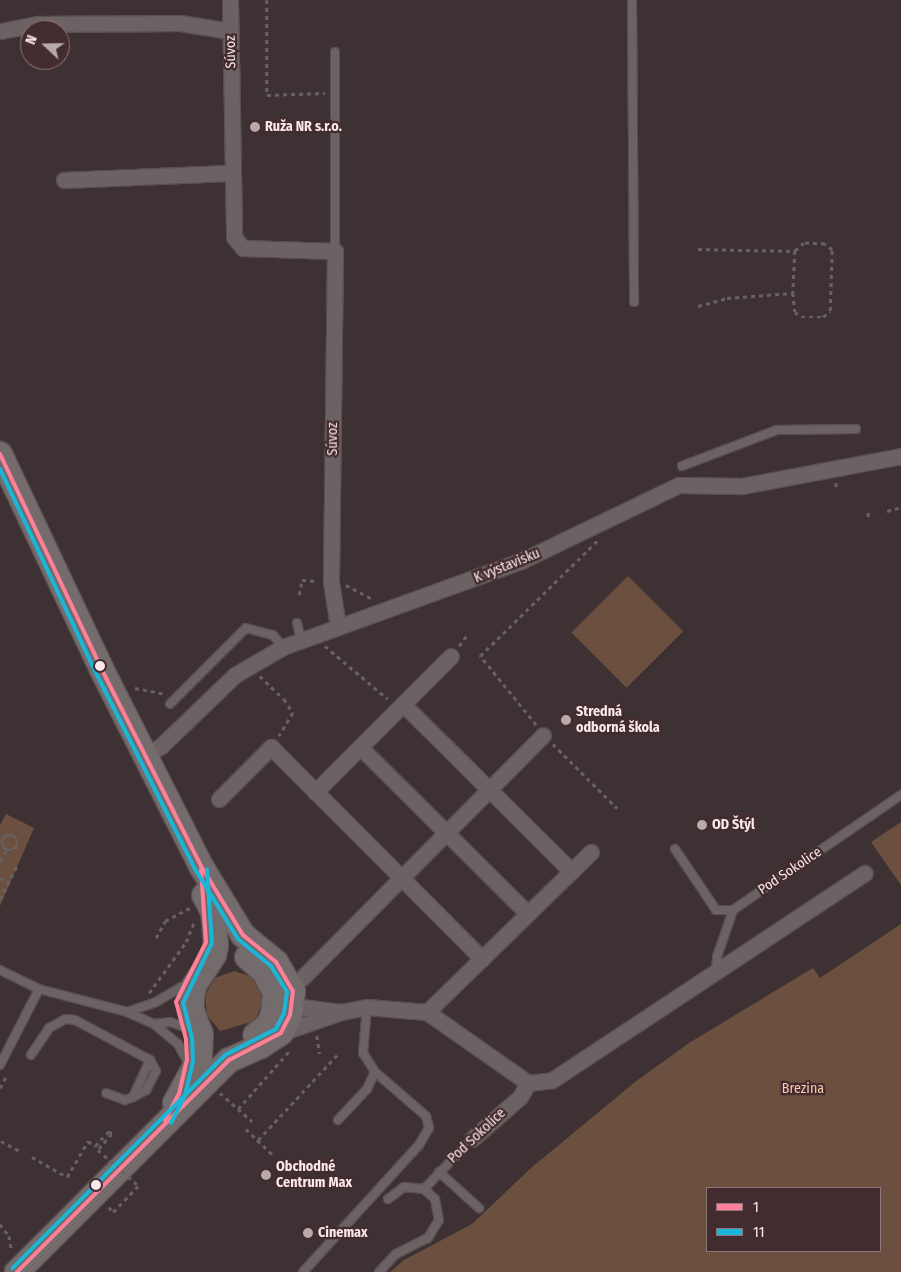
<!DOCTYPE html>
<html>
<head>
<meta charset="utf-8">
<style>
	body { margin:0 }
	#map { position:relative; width:901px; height:1272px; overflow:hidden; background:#3e3134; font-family:"Fira Sans Condensed",sans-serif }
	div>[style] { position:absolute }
	.green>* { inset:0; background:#6c503f; transform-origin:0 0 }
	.path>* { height:2.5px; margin-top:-1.25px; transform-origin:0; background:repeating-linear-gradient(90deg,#686162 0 4px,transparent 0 8px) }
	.path>.ring { margin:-1.25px; padding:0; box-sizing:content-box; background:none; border:2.5px solid #686162; border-radius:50% }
	.roads { filter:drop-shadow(1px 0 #5b4f52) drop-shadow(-1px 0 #5b4f52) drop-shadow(0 1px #5b4f52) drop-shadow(0 -1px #5b4f52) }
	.lane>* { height:8px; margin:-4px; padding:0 4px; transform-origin:4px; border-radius:4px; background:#6b6363 }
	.street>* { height:15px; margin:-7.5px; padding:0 7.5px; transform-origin:7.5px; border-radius:7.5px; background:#6b6363 }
	.primary>* { height:24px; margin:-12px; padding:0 12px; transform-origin:12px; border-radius:12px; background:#746c6c }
	.path-bridge>* { height:2.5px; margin-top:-1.25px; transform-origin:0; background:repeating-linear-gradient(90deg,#686162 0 4px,transparent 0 8px) }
	.bus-1>* { height:4px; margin:-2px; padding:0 2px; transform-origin:2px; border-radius:2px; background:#ff8098 }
	.bus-2>* { height:4px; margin:-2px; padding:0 2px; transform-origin:2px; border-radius:2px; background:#1ab6d8 }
	.dots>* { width:14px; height:14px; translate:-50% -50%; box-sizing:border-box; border:2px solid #442b30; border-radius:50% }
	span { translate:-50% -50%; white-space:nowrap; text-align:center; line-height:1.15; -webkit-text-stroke:4.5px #442b30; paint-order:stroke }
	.street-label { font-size:14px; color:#fae9ec }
	.poi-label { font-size:14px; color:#fae9ec; font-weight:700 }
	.left { translate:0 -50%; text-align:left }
	.park-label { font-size:14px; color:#fcccad }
	.legend { position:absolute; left:706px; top:1187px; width:175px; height:65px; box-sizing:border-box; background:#442b30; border:1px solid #8d777b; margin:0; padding:6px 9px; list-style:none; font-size:15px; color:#fae9ec }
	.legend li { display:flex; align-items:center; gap:10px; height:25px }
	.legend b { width:25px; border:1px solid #8d777b }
	.north { position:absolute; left:20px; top:20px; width:50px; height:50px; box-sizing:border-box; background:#442b30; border:1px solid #8d777b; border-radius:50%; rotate:291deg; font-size:14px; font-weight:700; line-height:20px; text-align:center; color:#fae9ec }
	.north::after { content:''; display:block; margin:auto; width:18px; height:22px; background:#b8a9ac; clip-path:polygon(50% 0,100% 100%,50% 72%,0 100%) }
</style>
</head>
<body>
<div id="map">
	<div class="green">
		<div style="left:628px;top:576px;width:78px;height:80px;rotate:45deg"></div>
		<div style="clip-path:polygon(6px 814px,34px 828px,0 906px,0 825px)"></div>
		<div style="clip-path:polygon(901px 822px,901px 885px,871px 842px)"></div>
		<div style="clip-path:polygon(evenodd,901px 924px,901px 1272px,390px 1272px,404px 1260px,472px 1224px,531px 1168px,635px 1082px,689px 1043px,813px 968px,820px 978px,901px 924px,707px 1188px,880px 1188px,880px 1251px,707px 1251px,707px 1188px)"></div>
		<div style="clip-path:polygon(234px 971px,252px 977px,259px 986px,263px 1002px,256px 1018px,251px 1022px,220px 1031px,207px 1015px,205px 995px,215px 978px)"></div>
	</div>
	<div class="path">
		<div style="left:267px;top:0;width:95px;rotate:90deg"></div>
		<div style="left:267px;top:95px;width:58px;rotate:-2deg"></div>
		<div style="left:698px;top:249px;width:97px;rotate:1.2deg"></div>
		<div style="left:698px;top:306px;width:30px;rotate:-15deg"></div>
		<div style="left:727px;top:298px;width:66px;rotate:-4.3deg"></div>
		<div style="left:793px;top:293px;width:19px;rotate:84deg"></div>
		<div style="left:795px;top:312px;width:8px;rotate:40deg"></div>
		<div style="left:801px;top:317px;width:22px"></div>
		<div style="left:823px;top:317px;width:9px;rotate:-41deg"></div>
		<div style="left:830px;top:311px;width:61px;rotate:-88.1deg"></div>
		<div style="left:832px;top:250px;width:9px;rotate:-139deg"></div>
		<div style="left:825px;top:244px;width:21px;rotate:-177deg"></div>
		<div style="left:804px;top:243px;width:12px;rotate:138deg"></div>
		<div style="left:795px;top:251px;width:42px;rotate:92.7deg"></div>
		<div style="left:836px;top:483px;width:6px;rotate:81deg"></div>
		<div style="left:887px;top:511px;width:15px;rotate:-16deg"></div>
		<div style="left:868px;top:517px;width:7px;rotate:-90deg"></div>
		<div style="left:346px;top:585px;width:32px;rotate:28deg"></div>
		<div style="left:299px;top:595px;width:15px;rotate:-79deg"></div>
		<div style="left:302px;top:580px;width:15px;rotate:4deg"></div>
		<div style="left:325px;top:646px;width:82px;rotate:40.1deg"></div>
		<div style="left:459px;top:646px;width:14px;rotate:-54deg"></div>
		<div style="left:260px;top:676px;width:33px;rotate:44deg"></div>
		<div style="left:284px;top:699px;width:17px;rotate:57deg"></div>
		<div style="left:293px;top:713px;width:27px;rotate:121deg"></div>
		<div style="left:135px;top:688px;width:32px;rotate:11deg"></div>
		<div style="left:536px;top:725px;width:89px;rotate:-129.1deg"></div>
		<div style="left:480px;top:656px;width:165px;rotate:-44.5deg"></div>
		<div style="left:553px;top:744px;width:91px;rotate:45deg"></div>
		<div class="ring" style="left:2px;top:835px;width:13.5px;height:13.5px"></div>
		<div style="left:0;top:861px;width:13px;rotate:-61deg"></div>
		<div style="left:0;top:878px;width:10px;rotate:24deg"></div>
		<div style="left:0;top:899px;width:37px;rotate:-63deg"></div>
		<div style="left:156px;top:938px;width:19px;rotate:-62deg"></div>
		<div style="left:165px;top:921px;width:30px;rotate:-28deg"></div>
		<div style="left:149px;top:993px;width:63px;rotate:-54deg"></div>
		<div style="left:186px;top:942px;width:24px;rotate:-68deg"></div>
		<div style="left:317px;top:1036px;width:18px;rotate:81deg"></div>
		<div style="left:0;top:1088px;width:16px;rotate:-63deg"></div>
		<div style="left:220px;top:1093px;width:43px;rotate:41.2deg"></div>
		<div style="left:238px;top:1109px;width:79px;rotate:-48.6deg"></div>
		<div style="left:246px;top:1129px;width:37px;rotate:44deg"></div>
		<div style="left:258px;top:1140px;width:116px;rotate:-47.1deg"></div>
		<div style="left:1px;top:1141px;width:21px;rotate:28deg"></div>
		<div style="left:32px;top:1157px;width:40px;rotate:29.7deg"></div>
		<div style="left:67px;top:1177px;width:42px;rotate:-59.7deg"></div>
		<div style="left:88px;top:1141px;width:9px;rotate:36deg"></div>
		<div style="left:95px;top:1146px;width:21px;rotate:-47deg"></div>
		<div style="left:109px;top:1131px;width:4px;rotate:45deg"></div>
		<div style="left:112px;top:1134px;width:21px;rotate:131deg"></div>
		<div style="left:109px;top:1207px;width:6px;rotate:51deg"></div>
		<div style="left:113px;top:1212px;width:37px;rotate:-46deg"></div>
		<div style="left:0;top:1224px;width:15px;rotate:53deg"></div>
		<div style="left:9px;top:1236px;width:15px;rotate:79deg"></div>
	</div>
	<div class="roads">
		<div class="lane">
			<div style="left:632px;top:0;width:302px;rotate:89.6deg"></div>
			<div style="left:335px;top:52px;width:199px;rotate:90deg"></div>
			<div style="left:682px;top:466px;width:102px;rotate:-20.8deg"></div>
			<div style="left:777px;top:430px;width:79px;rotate:-0.7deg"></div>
			<div style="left:297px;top:623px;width:16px;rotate:76deg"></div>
			<div style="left:170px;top:704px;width:107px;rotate:-45deg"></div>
			<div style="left:246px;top:628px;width:28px;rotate:15deg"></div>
			<div style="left:273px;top:635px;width:16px;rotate:50deg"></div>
			<div style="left:675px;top:849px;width:73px;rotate:56.1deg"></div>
			<div style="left:716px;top:910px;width:17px"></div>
			<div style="left:0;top:970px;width:43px;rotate:26deg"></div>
			<div style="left:39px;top:989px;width:91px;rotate:14.6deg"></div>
			<div style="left:127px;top:1012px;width:30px;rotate:24deg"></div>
			<div style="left:154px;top:1024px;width:31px;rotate:40deg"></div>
			<div style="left:178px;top:1044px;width:18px;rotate:61deg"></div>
			<div style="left:716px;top:972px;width:15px;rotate:-86deg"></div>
			<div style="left:717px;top:957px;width:50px;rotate:-71.2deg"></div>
			<div style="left:733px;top:910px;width:204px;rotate:-34.4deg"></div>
			<div style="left:127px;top:1012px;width:31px;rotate:-19deg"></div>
			<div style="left:156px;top:1002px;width:29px;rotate:-31deg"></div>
			<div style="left:154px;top:1024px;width:16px;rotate:-7deg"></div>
			<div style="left:170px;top:1022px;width:24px;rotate:19deg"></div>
			<div style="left:31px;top:1055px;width:32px;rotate:-56deg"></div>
			<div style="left:49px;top:1028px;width:19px;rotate:-28deg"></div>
			<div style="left:66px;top:1019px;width:9px;rotate:6deg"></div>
			<div style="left:75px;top:1020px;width:85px;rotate:28.1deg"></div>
			<div style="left:150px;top:1060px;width:41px;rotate:114.7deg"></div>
			<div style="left:133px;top:1097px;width:9px;rotate:159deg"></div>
			<div style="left:125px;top:1100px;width:20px;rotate:-160deg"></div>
			<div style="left:0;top:1065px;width:85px;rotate:-62.8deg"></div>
			<div style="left:133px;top:1097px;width:15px;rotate:-28deg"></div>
			<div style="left:146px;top:1090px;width:21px;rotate:-62deg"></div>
			<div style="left:156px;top:1071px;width:13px;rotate:-119deg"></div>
			<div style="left:338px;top:1120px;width:42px;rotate:-46.9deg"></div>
			<div style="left:367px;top:1089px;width:19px;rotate:-65deg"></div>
			<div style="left:375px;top:1072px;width:22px;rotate:-122deg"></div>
			<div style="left:363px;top:1053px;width:46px;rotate:-85deg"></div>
			<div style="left:439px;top:1172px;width:54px;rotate:42deg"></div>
			<div style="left:424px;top:1189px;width:69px;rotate:-46.2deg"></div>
			<div style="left:303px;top:1272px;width:172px;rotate:-47.6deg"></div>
			<div style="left:419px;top:1145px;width:20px;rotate:-60deg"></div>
			<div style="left:429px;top:1128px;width:12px;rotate:-104deg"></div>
			<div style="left:426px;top:1116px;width:67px;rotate:-139.2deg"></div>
			<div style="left:379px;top:1272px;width:25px;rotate:-47deg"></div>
			<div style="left:396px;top:1254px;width:36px;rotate:-27deg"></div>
			<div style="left:428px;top:1238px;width:21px;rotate:-59deg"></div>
			<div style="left:439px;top:1220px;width:21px;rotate:-101deg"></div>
			<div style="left:435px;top:1199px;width:15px;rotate:-138deg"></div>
			<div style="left:424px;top:1189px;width:20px;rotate:-174deg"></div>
			<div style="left:404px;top:1187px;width:20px;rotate:143deg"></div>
		</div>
		<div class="street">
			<div style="left:230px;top:0;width:237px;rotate:89deg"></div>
			<div style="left:234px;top:237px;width:14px;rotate:51deg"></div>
			<div style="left:243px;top:248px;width:92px;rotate:1.9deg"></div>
			<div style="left:335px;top:251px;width:331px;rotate:90.7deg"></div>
			<div style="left:331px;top:582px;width:45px;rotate:81deg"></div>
			<div style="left:1px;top:31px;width:38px;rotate:-11deg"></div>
			<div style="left:38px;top:24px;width:142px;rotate:-0.4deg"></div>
			<div style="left:180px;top:23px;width:51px;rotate:9.1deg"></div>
			<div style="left:64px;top:180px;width:169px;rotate:-2.4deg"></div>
			<div style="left:403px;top:704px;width:235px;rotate:44.8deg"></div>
			<div style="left:360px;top:747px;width:235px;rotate:44.8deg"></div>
			<div style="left:145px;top:756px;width:19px;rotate:-32deg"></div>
			<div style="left:161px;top:746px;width:103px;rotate:-43.8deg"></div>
			<div style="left:235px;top:675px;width:56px;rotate:-30.3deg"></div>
			<div style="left:283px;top:647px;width:253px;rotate:-19.9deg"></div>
			<div style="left:521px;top:561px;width:175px;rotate:-25.7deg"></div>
			<div style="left:679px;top:485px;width:63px;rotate:0.9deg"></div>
			<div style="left:742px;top:486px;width:162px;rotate:-10.7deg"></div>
			<div style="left:315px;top:792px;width:192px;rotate:-45deg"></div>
			<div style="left:219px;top:799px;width:74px;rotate:-45deg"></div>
			<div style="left:271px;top:747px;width:299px;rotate:45.1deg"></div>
			<div style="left:302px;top:978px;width:342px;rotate:-45.2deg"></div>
			<div style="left:285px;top:1000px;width:17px;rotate:24deg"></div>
			<div style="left:301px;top:1007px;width:40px;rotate:7.1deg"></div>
			<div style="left:427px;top:1012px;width:229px;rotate:-44.3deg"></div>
			<div style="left:281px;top:1033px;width:64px;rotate:-19.3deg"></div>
			<div style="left:341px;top:1012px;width:26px;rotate:-11deg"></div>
			<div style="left:367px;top:1007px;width:60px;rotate:4.8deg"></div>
			<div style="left:427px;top:1012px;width:123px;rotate:35.1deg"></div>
			<div style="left:528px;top:1083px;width:24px;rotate:-7deg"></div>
			<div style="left:552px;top:1080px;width:375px;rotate:-33.5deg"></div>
			<div style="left:472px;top:1139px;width:64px;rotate:-41.2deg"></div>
			<div style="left:520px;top:1097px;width:16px;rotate:-60deg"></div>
		</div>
		<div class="primary">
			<div style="left:0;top:454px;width:237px;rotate:64.7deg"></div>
			<div style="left:101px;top:668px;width:222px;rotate:63.2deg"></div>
			<div style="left:201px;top:866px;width:81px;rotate:58.7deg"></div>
			<div style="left:243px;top:935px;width:43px;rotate:39.3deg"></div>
			<div style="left:276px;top:962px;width:34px;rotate:60deg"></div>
			<div style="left:293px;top:991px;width:24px;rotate:97deg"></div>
			<div style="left:290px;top:1015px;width:20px;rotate:117deg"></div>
			<div style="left:281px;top:1033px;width:24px;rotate:147deg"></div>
			<div style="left:261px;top:1046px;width:35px;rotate:156deg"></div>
			<div style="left:229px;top:1060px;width:300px;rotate:135deg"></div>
			<div style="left:247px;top:957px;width:23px;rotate:41deg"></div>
			<div style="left:264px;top:972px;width:24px;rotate:62deg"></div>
			<div style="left:275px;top:993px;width:21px;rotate:95deg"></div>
			<div style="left:273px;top:1014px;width:12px;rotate:114deg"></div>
			<div style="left:268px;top:1025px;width:16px;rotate:142deg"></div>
			<div style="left:175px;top:1103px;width:52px;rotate:-61.5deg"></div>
			<div style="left:200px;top:1057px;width:23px;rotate:-88deg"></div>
			<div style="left:201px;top:1034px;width:26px;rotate:-111deg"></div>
			<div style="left:192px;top:1010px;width:13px;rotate:-90deg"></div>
			<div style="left:192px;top:997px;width:11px;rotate:-80deg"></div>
			<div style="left:194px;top:986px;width:37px;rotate:-57deg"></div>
			<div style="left:214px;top:955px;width:9px;rotate:-77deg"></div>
			<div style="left:216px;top:946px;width:34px;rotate:-95deg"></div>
			<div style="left:213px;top:912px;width:19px;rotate:-118deg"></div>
		</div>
	</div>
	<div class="path-bridge">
		<div style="left:98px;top:1150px;width:56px;rotate:41.4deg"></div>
	</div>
	<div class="bus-1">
		<div style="left:0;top:454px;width:237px;rotate:64.7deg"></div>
		<div style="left:101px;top:668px;width:222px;rotate:63.2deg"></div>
		<div style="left:201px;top:866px;width:81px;rotate:58.7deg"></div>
		<div style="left:243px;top:935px;width:43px;rotate:39.3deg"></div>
		<div style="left:276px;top:962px;width:34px;rotate:60deg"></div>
		<div style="left:293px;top:991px;width:24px;rotate:97deg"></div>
		<div style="left:290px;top:1015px;width:20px;rotate:117deg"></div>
		<div style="left:281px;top:1033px;width:59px;rotate:152.6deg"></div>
		<div style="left:229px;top:1060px;width:300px;rotate:135deg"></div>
		<div style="left:165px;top:1120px;width:30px;rotate:-62deg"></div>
		<div style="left:179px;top:1094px;width:35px;rotate:-77deg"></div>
		<div style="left:187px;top:1060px;width:21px;rotate:-93deg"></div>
		<div style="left:186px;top:1039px;width:38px;rotate:-105deg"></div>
		<div style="left:176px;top:1002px;width:67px;rotate:-63.4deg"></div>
		<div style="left:206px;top:942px;width:73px;rotate:-93.9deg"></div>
	</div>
	<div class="bus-2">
		<div style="left:0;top:469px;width:223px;rotate:64.8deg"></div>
		<div style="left:95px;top:671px;width:222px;rotate:63.2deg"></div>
		<div style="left:195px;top:869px;width:82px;rotate:58.4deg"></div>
		<div style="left:238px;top:939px;width:43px;rotate:39.3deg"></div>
		<div style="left:271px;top:966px;width:31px;rotate:58deg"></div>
		<div style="left:287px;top:992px;width:21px;rotate:98deg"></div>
		<div style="left:284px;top:1013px;width:18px;rotate:117deg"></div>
		<div style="left:276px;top:1029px;width:57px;rotate:153deg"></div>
		<div style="left:225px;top:1055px;width:301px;rotate:134.9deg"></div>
		<div style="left:171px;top:1123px;width:30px;rotate:-63deg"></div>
		<div style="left:185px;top:1096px;width:36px;rotate:-77deg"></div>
		<div style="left:193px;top:1061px;width:23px;rotate:-92deg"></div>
		<div style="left:192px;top:1038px;width:36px;rotate:-104deg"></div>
		<div style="left:183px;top:1003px;width:67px;rotate:-64.2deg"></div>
		<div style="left:212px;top:943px;width:74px;rotate:-93.9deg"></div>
	</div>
	<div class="dots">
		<div style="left:255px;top:127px;background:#b8a9ac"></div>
		<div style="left:100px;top:666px;background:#fae9ec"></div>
		<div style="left:566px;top:720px;background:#b8a9ac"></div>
		<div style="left:702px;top:825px;background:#b8a9ac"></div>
		<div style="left:266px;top:1175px;background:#b8a9ac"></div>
		<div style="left:96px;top:1185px;background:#fae9ec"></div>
		<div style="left:308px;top:1233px;background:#b8a9ac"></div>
	</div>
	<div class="street-label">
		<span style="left:231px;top:52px;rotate:-91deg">Súvoz</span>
		<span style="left:333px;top:439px;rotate:-90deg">Súvoz</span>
		<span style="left:507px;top:566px;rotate:-22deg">K výstavisku</span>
		<span style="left:790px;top:871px;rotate:-34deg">Pod Sokolice</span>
		<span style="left:477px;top:1136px;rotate:-43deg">Pod Sokolice</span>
	</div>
	<div class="poi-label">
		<span class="left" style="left:265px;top:127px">Ruža NR s.r.o.</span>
		<span class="left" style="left:576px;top:720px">Stredná<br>odborná škola</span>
		<span class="left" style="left:712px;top:825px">OD Štýl</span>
		<span class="left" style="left:276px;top:1175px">Obchodné<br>Centrum Max</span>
		<span class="left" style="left:318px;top:1233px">Cinemax</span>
	</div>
	<div class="park-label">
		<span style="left:803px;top:1089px">Brezina</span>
	</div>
	<ul class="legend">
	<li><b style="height:6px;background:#ff8098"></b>1</li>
	<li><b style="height:6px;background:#1ab6d8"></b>11</li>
	</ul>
	<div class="north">N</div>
</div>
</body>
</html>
